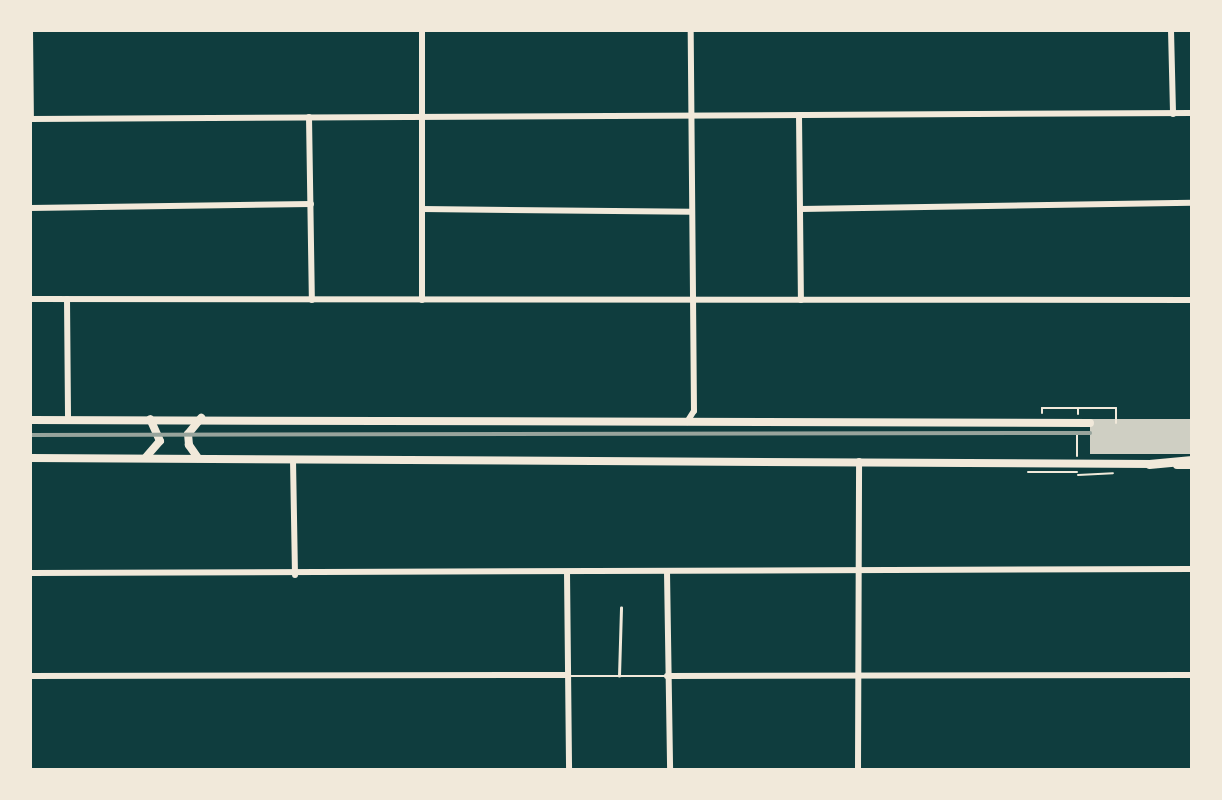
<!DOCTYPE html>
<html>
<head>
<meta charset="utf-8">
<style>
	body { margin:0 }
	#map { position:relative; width:1222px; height:800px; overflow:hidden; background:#0f3d3e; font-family:"Zilla Slab",serif }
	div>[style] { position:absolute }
	.building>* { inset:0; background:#cfcfc3; transform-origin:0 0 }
	.path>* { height:2px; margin:-1px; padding:0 1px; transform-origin:1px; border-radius:1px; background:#f1e9da }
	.service>* { height:2.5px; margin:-1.25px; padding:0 1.25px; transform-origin:1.25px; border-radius:1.25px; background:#f1e9da }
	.minor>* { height:6px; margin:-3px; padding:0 3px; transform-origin:3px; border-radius:3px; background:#f1e9da }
	.secondary>* { height:8px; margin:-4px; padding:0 4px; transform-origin:4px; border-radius:4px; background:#f1e9da }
	.primary>* { height:9px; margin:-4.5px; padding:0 4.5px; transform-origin:4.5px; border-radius:4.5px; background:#f1e9da }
	.rail>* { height:3.5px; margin:-1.75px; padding:0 1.75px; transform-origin:1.75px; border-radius:1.75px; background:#97a49c }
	span { translate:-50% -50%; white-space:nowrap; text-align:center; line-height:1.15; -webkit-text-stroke:6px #f1e9da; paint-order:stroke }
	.frame { position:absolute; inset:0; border:32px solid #f1e9da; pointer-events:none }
</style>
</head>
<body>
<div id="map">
	<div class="building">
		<div style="left:1090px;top:419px;width:102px;height:35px"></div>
	</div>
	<div class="path">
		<div style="left:1042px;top:413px;width:5px;rotate:-90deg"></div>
		<div style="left:1042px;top:408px;width:35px"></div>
		<div style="left:1078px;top:414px;width:6px;rotate:-90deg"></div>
		<div style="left:1078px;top:408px;width:38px"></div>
		<div style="left:1116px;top:408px;width:15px;rotate:90deg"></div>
		<div style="left:1077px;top:456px;width:23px;rotate:-90deg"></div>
		<div style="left:1028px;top:472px;width:49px"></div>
		<div style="left:1078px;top:475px;width:35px;rotate:-3deg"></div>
	</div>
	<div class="service">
		<div style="left:569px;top:676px;width:98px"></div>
		<div style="left:619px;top:676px;width:68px;rotate:-88.3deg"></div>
	</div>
	<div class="minor">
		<div style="left:30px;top:30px;width:89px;rotate:89.4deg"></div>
		<div style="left:422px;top:30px;width:270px;rotate:90deg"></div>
		<div style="left:1171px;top:30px;width:84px;rotate:88.6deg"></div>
		<div style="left:799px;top:115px;width:185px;rotate:89.4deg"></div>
		<div style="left:309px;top:117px;width:183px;rotate:89.1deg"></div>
		<div style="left:30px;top:119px;width:1162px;rotate:-0.3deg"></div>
		<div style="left:30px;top:208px;width:281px;rotate:-0.8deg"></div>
		<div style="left:422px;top:209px;width:270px;rotate:0.6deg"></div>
		<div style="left:801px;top:209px;width:391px;rotate:-0.9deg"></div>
		<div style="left:30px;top:299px;width:1162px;rotate:0.05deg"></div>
		<div style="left:67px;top:299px;width:121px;rotate:89.5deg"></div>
		<div style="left:687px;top:422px;width:13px;rotate:-58deg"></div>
		<div style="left:694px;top:411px;width:381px;rotate:-90.5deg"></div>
		<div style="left:293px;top:460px;width:115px;rotate:89deg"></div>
		<div style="left:567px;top:572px;width:198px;rotate:89.4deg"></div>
		<div style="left:667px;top:572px;width:198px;rotate:89.1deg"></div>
		<div style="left:30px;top:573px;width:1162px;rotate:-0.2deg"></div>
		<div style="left:30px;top:676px;width:536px;rotate:-0.11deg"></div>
		<div style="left:667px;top:676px;width:525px;rotate:-0.11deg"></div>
		<div style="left:858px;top:770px;width:309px;rotate:-89.8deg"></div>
	</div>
	<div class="secondary">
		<div style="left:30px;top:420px;width:1060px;rotate:0.16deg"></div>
		<div style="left:146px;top:457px;width:21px;rotate:-49deg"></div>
		<div style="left:160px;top:441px;width:24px;rotate:-114deg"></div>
		<div style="left:30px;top:458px;width:1124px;rotate:0.31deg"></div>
		<div style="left:198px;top:458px;width:16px;rotate:-125deg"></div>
		<div style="left:189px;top:445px;width:11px;rotate:-95deg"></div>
		<div style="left:188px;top:434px;width:21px;rotate:-51deg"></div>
		<div style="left:1177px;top:465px;width:15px"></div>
	</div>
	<div class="primary">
		<div style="left:1149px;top:464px;width:43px;rotate:-5.3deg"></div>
	</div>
	<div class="rail">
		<div style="left:30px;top:435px;width:1060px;rotate:-0.11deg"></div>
	</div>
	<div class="frame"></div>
</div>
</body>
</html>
